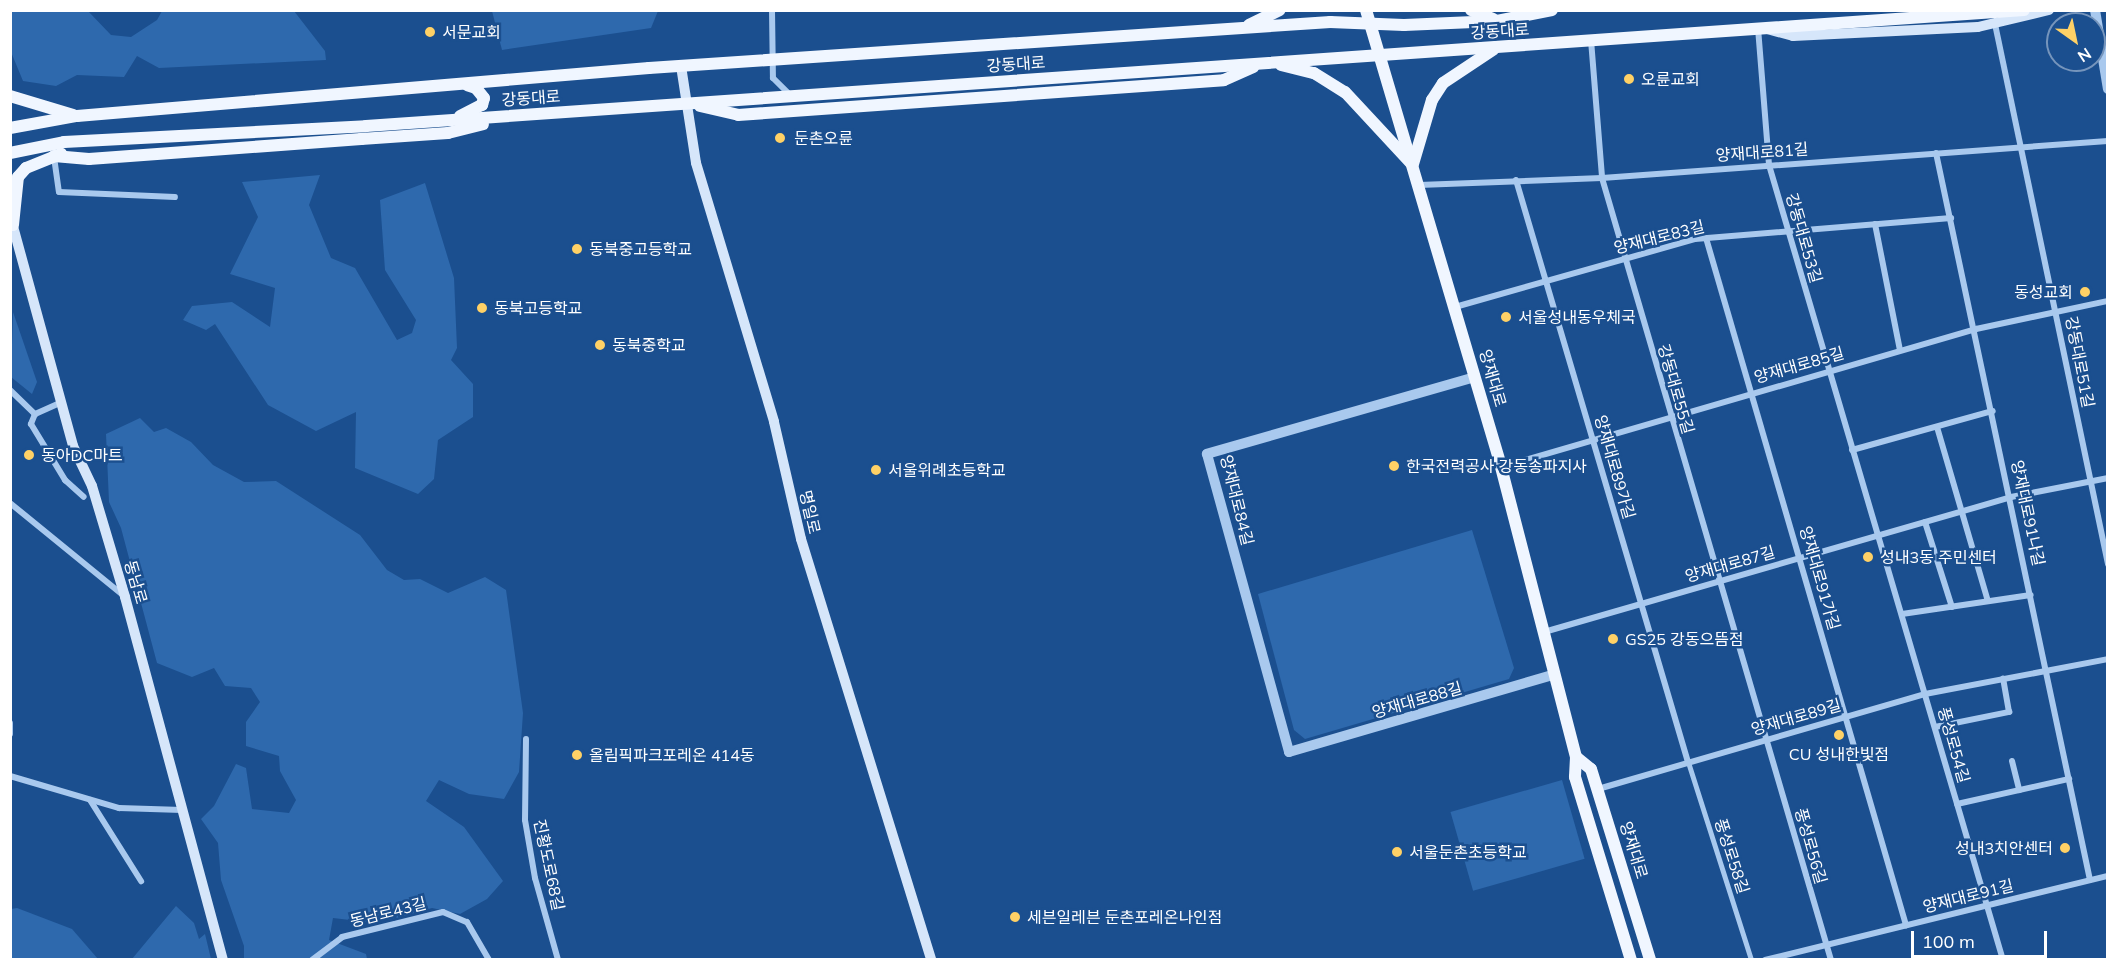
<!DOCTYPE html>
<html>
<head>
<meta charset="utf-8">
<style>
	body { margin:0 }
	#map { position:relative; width:2118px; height:970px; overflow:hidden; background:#1b4f8f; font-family:Mulish,"Noto Sans KR",sans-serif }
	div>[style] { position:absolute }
	.green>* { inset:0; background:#2e69ad; transform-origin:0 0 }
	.pedestrian>* { height:5px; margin:-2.5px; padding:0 2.5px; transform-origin:2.5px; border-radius:2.5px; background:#a9c9ee }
	.minor>* { height:6px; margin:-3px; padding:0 3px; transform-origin:3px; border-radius:3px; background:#a9c9ee }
	.tertiary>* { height:10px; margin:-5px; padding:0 5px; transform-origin:5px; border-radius:5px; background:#a9c9ee }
	.secondary>* { height:10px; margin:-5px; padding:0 5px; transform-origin:5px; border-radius:5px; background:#d6e6fa }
	.primary>* { height:12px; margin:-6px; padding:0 6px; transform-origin:6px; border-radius:6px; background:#f0f6ff }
	.dots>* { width:16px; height:16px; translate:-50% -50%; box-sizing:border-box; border:3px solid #1b4f8f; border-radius:50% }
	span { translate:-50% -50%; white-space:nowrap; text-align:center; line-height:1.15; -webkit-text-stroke:5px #1b4f8f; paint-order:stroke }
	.street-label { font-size:16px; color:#fff }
	.poi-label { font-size:16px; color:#fff }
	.left { translate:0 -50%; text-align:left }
	.right { translate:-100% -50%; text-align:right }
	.frame { position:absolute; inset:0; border:12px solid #fff; pointer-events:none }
	.north { position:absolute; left:2046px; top:12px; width:60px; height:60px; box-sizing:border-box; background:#1b4f8f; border:2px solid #7695bc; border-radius:50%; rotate:147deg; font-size:16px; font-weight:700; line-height:24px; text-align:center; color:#fff }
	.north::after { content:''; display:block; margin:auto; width:21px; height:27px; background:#ffd166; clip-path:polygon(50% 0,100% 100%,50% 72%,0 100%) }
	.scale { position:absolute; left:1911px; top:931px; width:136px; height:27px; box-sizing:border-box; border:3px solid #fff; border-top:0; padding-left:8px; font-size:18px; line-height:21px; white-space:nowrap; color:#fff; -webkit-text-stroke:4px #1b4f8f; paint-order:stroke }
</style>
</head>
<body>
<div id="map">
	<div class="green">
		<div style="clip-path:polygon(10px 11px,88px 11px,111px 35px,131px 37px,157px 20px,162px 11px,294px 11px,325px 51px,326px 60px,159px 68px,137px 56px,124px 77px,77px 75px,56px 86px,23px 81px,11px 52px)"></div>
		<div style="clip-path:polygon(492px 11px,492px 10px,658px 11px,651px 28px,502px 50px)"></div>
		<div style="clip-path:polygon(320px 175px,309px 205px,331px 258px,355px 268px,397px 340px,412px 333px,416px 320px,385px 270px,380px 200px,425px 183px,454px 278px,457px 348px,451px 360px,473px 384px,473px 417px,438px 440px,434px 479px,418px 494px,355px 468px,356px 412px,316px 431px,268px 405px,215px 324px,206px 330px,183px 320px,192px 306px,232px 302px,270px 327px,275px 288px,230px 274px,258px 217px,242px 182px)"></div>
		<div style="clip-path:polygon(13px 312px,37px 382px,32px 394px,11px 377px)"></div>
		<div style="clip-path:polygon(140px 418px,154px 432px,166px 428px,191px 442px,213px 465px,244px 482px,276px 481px,360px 535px,387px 570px,404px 580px,420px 579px,448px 593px,485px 577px,506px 590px,523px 713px,519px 772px,504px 799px,469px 794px,439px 780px,426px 801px,464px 827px,503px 881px,487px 899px,460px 914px,432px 908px,393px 919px,367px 922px,333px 918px,329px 940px,366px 954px,367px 959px,244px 959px,244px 946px,221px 880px,218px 843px,201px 819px,214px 806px,236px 764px,246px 768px,252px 809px,289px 813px,296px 800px,280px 771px,279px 756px,246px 746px,246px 722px,260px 702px,251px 688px,225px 686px,214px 668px,192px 677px,157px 663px,121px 528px,109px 502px,106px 434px)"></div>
		<div style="clip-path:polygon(1472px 530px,1514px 668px,1509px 679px,1305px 739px,1294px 730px,1258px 594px)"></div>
		<div style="left:1562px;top:780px;width:82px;height:116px;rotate:74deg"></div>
		<div style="clip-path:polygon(176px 906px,194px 923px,199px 939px,205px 934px,211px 959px,132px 959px)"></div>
		<div style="clip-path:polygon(17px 908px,72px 929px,98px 959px,11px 959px,11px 909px)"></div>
	</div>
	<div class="pedestrian">
		<div style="left:1688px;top:762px;width:208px;rotate:72.3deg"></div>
	</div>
	<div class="minor">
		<div style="left:772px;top:10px;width:68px;rotate:89.2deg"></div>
		<div style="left:773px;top:78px;width:24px;rotate:45deg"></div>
		<div style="left:1995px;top:24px;width:552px;rotate:78.18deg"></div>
		<div style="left:1758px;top:28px;width:137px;rotate:85.4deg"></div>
		<div style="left:1769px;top:165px;width:829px;rotate:73.6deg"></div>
		<div style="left:1591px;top:40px;width:138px;rotate:85.4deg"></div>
		<div style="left:1602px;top:178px;width:815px;rotate:73.68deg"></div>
		<div style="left:1936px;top:153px;width:743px;rotate:78.04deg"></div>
		<div style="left:54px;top:157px;width:35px;rotate:82deg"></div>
		<div style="left:59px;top:192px;width:116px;rotate:2.5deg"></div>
		<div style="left:1516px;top:180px;width:607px;rotate:73.54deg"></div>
		<div style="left:1419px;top:185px;width:183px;rotate:-2.2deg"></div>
		<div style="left:1602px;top:178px;width:507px;rotate:-4.18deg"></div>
		<div style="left:1875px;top:224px;width:128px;rotate:78.8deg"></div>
		<div style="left:1706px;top:238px;width:716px;rotate:73.77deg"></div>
		<div style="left:1455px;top:307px;width:249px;rotate:-15.8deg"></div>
		<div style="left:1695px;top:239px;width:257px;rotate:-4.7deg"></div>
		<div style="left:10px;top:390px;width:35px;rotate:44deg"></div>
		<div style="left:62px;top:402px;width:30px;rotate:156deg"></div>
		<div style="left:35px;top:414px;width:11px;rotate:112deg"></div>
		<div style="left:31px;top:424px;width:66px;rotate:58.7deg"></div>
		<div style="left:65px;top:480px;width:25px;rotate:42deg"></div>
		<div style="left:1937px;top:427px;width:181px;rotate:73.7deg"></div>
		<div style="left:1852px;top:450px;width:146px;rotate:-15.5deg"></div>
		<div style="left:1501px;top:467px;width:495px;rotate:-16.2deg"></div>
		<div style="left:1976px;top:329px;width:135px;rotate:-12deg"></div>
		<div style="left:10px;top:503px;width:146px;rotate:39.2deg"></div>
		<div style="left:1925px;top:522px;width:89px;rotate:72.4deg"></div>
		<div style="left:1902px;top:614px;width:130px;rotate:-8.4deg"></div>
		<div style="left:1544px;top:632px;width:486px;rotate:-16.1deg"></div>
		<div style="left:2011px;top:497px;width:99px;rotate:-11.1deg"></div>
		<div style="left:10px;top:723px;width:11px;rotate:90deg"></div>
		<div style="left:1935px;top:727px;width:76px;rotate:-11.5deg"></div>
		<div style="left:2009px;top:712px;width:34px;rotate:-100deg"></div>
		<div style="left:526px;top:739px;width:81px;rotate:90.7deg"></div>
		<div style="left:525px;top:820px;width:59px;rotate:80.2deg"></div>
		<div style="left:535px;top:878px;width:85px;rotate:74.3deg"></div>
		<div style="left:2012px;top:761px;width:30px;rotate:76deg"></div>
		<div style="left:10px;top:776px;width:114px;rotate:16.4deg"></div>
		<div style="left:119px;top:808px;width:63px;rotate:1.8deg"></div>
		<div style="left:1598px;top:789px;width:341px;rotate:-16.2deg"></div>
		<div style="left:1925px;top:694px;width:186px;rotate:-10.8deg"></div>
		<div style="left:90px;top:800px;width:96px;rotate:57.8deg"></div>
		<div style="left:1957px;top:804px;width:115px;rotate:-12.6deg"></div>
		<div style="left:312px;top:960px;width:38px;rotate:-37deg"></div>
		<div style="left:342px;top:937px;width:104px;rotate:-13.9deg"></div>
		<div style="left:443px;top:912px;width:26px;rotate:23deg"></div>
		<div style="left:467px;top:922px;width:44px;rotate:59.9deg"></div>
		<div style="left:1765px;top:960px;width:353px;rotate:-13.8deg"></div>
	</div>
	<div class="tertiary">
		<div style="left:2095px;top:10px;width:80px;rotate:80.7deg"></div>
		<div style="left:1475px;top:377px;width:279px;rotate:164deg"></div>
		<div style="left:1207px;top:454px;width:309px;rotate:74.6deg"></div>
		<div style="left:1289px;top:752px;width:274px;rotate:-16.3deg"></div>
	</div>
	<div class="secondary">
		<div style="left:1767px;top:29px;width:27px;rotate:15deg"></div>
		<div style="left:1793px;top:36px;width:185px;rotate:-2.8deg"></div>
		<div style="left:1978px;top:27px;width:73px;rotate:-13.5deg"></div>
		<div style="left:681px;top:66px;width:98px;rotate:81.2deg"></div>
		<div style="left:696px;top:163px;width:270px;rotate:73.2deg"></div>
		<div style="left:774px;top:422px;width:120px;rotate:77deg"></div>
		<div style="left:801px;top:539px;width:441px;rotate:72.8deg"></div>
		<div style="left:11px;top:219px;width:235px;rotate:74.7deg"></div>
		<div style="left:73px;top:446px;width:44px;rotate:64.6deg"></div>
		<div style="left:92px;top:486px;width:116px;rotate:73.4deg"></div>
		<div style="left:125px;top:597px;width:376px;rotate:74.9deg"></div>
	</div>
	<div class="primary">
		<div style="left:1366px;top:10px;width:477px;rotate:73.5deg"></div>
		<div style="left:1501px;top:467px;width:300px;rotate:75.5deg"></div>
		<div style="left:1576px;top:757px;width:20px;rotate:93deg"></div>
		<div style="left:1575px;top:777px;width:191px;rotate:73deg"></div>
		<div style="left:1471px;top:10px;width:24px;rotate:22deg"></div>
		<div style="left:1249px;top:25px;width:34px;rotate:-26deg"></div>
		<div style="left:1281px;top:65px;width:34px;rotate:14deg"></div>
		<div style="left:1314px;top:73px;width:36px;rotate:32deg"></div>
		<div style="left:1345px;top:92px;width:96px;rotate:47.1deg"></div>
		<div style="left:10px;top:96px;width:66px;rotate:16.8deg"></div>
		<div style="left:700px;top:106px;width:39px;rotate:13deg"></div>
		<div style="left:738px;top:115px;width:487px;rotate:-4.1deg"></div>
		<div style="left:1224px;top:80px;width:32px;rotate:-24deg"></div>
		<div style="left:460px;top:116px;width:25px;rotate:-27deg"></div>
		<div style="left:482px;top:105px;width:7px;rotate:-74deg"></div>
		<div style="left:484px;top:98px;width:13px;rotate:-129deg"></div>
		<div style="left:476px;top:88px;width:9px;rotate:-162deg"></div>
		<div style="left:10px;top:128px;width:68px;rotate:-10.2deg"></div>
		<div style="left:77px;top:116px;width:574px;rotate:-4.8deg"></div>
		<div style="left:649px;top:68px;width:683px;rotate:-3.86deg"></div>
		<div style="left:1330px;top:22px;width:74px;rotate:2.3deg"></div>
		<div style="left:1404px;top:25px;width:93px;rotate:-2.5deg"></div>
		<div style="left:1497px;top:21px;width:56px;rotate:-11.3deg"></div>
		<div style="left:10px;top:153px;width:55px;rotate:-11.5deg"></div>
		<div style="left:64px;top:142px;width:302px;rotate:-3deg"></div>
		<div style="left:366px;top:126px;width:1662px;rotate:-4deg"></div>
		<div style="left:54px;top:156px;width:35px;rotate:5deg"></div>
		<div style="left:89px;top:159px;width:273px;rotate:-4.2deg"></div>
		<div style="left:361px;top:139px;width:87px;rotate:-3.9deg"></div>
		<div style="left:448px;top:133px;width:36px;rotate:-14deg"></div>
		<div style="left:1413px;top:164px;width:67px;rotate:-73.5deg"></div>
		<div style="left:1432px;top:100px;width:20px;rotate:-57deg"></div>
		<div style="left:1443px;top:83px;width:61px;rotate:-33.7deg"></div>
		<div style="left:13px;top:225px;width:48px;rotate:-84.1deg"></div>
		<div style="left:18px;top:177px;width:12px;rotate:-48deg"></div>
		<div style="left:26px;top:168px;width:38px;rotate:-22deg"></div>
		<div style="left:1576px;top:757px;width:19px;rotate:39deg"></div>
		<div style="left:1591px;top:769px;width:200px;rotate:72.8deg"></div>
	</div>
	<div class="dots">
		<div style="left:430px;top:32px;background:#ffd166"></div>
		<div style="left:1629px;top:79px;background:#ffd166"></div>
		<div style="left:780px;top:138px;background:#ffd166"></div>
		<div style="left:577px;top:249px;background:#ffd166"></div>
		<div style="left:2085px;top:292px;background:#ffd166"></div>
		<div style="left:482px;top:308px;background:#ffd166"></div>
		<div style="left:1506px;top:317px;background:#ffd166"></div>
		<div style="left:600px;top:345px;background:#ffd166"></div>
		<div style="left:29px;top:455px;background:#ffd166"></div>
		<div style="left:1394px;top:466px;background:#ffd166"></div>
		<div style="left:876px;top:470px;background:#ffd166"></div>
		<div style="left:1868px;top:557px;background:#ffd166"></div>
		<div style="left:1613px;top:639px;background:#ffd166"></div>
		<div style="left:1839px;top:735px;background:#ffd166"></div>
		<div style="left:577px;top:755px;background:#ffd166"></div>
		<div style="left:2065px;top:848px;background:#ffd166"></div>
		<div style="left:1397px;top:852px;background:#ffd166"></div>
		<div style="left:1015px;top:917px;background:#ffd166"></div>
	</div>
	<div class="street-label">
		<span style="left:1500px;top:31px;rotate:-4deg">강동대로</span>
		<span style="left:1016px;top:64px;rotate:-4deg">강동대로</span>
		<span style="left:531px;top:98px;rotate:-4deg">강동대로</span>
		<span style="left:1762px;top:152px;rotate:-4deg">양재대로81길</span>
		<span style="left:1659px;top:237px;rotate:-14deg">양재대로83길</span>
		<span style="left:1804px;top:238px;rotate:74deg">강동대로53길</span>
		<span style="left:2080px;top:362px;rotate:79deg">강동대로51길</span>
		<span style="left:1799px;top:365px;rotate:-16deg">양재대로85길</span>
		<span style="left:1493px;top:378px;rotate:74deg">양재대로</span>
		<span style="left:1676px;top:389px;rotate:74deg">강동대로55길</span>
		<span style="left:1615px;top:467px;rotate:74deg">양재대로89가길</span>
		<span style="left:1237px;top:500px;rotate:76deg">양재대로84길</span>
		<span style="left:810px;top:512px;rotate:77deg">명일로</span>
		<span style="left:2028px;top:513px;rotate:78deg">양재대로91나길</span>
		<span style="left:1730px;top:564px;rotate:-16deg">양재대로87길</span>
		<span style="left:1820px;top:578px;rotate:74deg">양재대로91가길</span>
		<span style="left:136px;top:582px;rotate:74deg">동남로</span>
		<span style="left:1417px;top:700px;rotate:-16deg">양재대로88길</span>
		<span style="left:1796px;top:717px;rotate:-16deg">양재대로89길</span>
		<span style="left:1954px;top:745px;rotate:74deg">풍성로54길</span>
		<span style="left:1811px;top:846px;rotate:74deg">풍성로56길</span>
		<span style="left:1634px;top:850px;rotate:73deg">양재대로</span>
		<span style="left:1732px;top:856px;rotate:72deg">풍성로58길</span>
		<span style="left:549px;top:865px;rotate:78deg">진황도로68길</span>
		<span style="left:1968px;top:896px;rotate:-14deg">양재대로91길</span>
		<span style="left:388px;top:912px;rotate:-14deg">동남로43길</span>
	</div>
	<div class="poi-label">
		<span class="left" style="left:442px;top:32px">서문교회</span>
		<span class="left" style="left:1641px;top:79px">오륜교회</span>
		<span class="left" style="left:794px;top:138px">둔촌오륜</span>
		<span class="left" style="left:589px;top:249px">동북중고등학교</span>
		<span class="right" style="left:2073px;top:292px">동성교회</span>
		<span class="left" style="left:494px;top:308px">동북고등학교</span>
		<span class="left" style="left:1518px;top:317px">서울성내동우체국</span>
		<span class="left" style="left:612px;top:345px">동북중학교</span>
		<span class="left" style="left:41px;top:455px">동아DC마트</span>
		<span class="left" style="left:1406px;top:466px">한국전력공사 강동송파지사</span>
		<span class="left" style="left:888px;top:470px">서울위례초등학교</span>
		<span class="left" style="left:1880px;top:557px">성내3동 주민센터</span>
		<span class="left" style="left:1625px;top:639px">GS25 강동으뜸점</span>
		<span style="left:1839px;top:754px">CU 성내한빛점</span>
		<span class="left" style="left:589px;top:755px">올림픽파크포레온 414동</span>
		<span class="right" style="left:2053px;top:848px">성내3치안센터</span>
		<span class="left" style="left:1409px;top:852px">서울둔촌초등학교</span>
		<span class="left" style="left:1027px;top:917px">세븐일레븐 둔촌포레온나인점</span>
	</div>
	<div class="frame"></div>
	<div class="north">N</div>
	<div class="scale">100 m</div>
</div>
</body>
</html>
